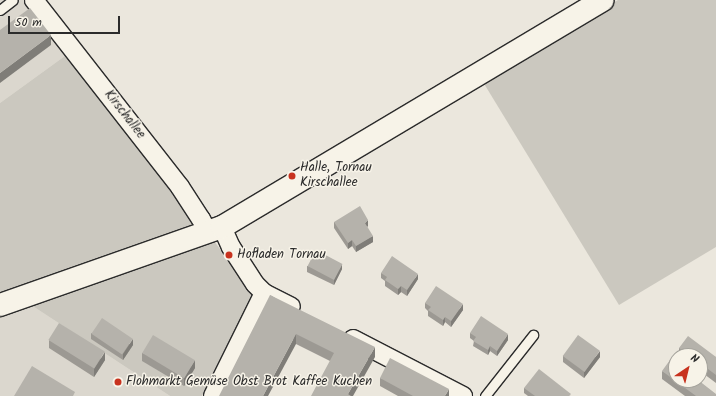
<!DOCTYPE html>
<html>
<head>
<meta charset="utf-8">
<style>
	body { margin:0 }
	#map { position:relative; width:716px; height:396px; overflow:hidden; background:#ebe7dd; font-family:Kalam,sans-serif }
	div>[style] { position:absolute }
	.built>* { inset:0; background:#dbd7ce }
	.green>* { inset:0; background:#cbc8bf }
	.roads { filter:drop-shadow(1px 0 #2b2b2b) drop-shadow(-1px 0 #2b2b2b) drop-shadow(0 1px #2b2b2b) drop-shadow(0 -1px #2b2b2b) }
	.service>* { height:9px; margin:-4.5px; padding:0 4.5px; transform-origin:4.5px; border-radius:4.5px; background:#f7f3e8 }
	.minor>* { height:18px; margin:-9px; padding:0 9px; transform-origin:9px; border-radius:9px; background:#f7f3e8 }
	.secondary>* { height:22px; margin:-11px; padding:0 11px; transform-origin:11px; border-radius:11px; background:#f7f3e8 }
	.wall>* { inset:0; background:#9c9993 }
	.shaded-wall>* { inset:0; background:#7f7d78 }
	.building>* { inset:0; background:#b5b2ab; transform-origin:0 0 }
	.dots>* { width:11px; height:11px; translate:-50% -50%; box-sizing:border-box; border:2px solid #f7f3e8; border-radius:50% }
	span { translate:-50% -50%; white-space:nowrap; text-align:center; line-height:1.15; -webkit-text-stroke:3px #f7f3e8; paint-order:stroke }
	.street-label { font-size:13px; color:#2b2b2b }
	.poi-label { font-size:13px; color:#2b2b2b }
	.left { translate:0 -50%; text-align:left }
	.north { position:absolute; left:668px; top:348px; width:40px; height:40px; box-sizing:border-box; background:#f7f3e8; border:1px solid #a5a39c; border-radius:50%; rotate:35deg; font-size:11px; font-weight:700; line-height:16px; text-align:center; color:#2b2b2b }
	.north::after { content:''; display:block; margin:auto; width:14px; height:18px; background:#c8321e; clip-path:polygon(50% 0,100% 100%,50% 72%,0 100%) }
	.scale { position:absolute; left:8px; top:16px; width:112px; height:18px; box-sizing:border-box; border:2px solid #2b2b2b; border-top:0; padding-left:5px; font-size:12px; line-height:14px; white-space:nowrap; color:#2b2b2b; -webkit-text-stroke:3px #f7f3e8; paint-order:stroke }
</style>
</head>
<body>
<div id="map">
	<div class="built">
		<div style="clip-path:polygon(0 0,28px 0,69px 53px,0 103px)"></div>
		<div style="clip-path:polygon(28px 303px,170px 396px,0 396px,0 312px)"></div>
	</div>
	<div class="green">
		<div style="clip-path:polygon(618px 0,716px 0,716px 247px,619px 305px,483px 82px)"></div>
		<div style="clip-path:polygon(69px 53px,203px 228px,0 299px,0 103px)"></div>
		<div style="clip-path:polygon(211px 237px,253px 293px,202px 396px,170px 396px,28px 303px)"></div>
	</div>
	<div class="roads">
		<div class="service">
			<div style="left:0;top:10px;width:16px;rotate:-38deg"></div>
			<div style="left:485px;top:396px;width:78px;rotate:-51.8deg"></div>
		</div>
		<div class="minor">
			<div style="left:34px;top:0;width:237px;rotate:52deg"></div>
			<div style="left:180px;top:187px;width:38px;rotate:57deg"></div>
			<div style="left:201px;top:219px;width:16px;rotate:63deg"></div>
			<div style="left:222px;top:227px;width:22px;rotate:66deg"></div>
			<div style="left:231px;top:247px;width:44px;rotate:57deg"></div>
			<div style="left:255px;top:284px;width:13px;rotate:45deg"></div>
			<div style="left:264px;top:293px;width:30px;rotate:27deg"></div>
			<div style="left:353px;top:339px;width:124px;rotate:27.4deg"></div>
			<div style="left:213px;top:396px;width:115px;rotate:-63.7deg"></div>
		</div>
		<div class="secondary">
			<div style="left:0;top:305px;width:235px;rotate:-19.4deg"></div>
			<div style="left:222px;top:227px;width:443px;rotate:-30.8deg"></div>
		</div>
	</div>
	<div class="wall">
		<div style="clip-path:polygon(334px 222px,368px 226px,367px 227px,373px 242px,356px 252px,352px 246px,348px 249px,334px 228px)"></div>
		<div style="clip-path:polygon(307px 266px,342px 269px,334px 285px,307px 272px)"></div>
		<div style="clip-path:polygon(381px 273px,418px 279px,407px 296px,401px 292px,398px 295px,385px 286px,385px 281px,381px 278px)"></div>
		<div style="clip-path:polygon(270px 295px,375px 357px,330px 361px,296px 344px)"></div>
		<div style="clip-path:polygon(425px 303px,463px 310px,451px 327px,445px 322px,443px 326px,428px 316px,428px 311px,425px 308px)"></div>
		<div style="clip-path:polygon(91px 333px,133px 345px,123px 360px,91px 339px)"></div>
		<div style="clip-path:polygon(470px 333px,508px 340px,497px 356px,490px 351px,488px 355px,473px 346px,474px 341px,470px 338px)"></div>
		<div style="clip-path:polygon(49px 340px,105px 360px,94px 377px,49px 348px)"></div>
		<div style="clip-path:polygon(679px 348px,716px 357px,716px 383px,700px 371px,700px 356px,679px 356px)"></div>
		<div style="clip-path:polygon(142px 353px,195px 368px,184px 386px,142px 361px)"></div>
		<div style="clip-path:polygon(563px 356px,600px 357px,584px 378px,563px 362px)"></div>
		<div style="clip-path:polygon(662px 371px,716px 396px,685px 396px,662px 379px)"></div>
		<div style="clip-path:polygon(380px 378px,449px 396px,398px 396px,380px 386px)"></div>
		<div style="clip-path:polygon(524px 388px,571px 396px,528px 396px,524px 393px)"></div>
	</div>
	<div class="shaded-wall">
		<div style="clip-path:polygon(51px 35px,51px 45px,0 83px,0 73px)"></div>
		<div style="clip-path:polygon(368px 220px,368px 226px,365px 228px,365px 223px)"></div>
		<div style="clip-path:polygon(373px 236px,373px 242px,356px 252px,356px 246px)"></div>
		<div style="clip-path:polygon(352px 240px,352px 246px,348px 249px,348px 243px)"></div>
		<div style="clip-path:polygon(342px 264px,342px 269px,334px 285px,334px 279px)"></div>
		<div style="clip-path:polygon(418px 274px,418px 279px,407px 296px,407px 290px)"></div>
		<div style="clip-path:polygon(401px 286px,401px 292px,398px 295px,398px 289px)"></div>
		<div style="clip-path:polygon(463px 304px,463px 310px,451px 327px,451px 321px)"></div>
		<div style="clip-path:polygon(445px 317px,445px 322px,443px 326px,443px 320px)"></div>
		<div style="clip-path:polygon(296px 334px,296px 344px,268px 396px,263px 396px)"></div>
		<div style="clip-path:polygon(508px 334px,508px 340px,497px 356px,497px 351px)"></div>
		<div style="clip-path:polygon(133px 339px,133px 345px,123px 360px,123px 354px)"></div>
		<div style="clip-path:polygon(490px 346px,490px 351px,488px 355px,488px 350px)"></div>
		<div style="clip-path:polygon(375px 347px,375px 357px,353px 396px,348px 396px,348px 394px)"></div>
		<div style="clip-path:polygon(600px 351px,600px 357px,584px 378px,584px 372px)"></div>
		<div style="clip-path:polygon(105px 352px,105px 360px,94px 377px,94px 369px)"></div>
		<div style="clip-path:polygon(195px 360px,195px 368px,184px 386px,184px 378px)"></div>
		<div style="clip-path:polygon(449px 389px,449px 396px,445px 396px)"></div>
	</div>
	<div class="building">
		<div style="clip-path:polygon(30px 8px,51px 35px,0 73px,0 30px)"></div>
		<div style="clip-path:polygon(360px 206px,368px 220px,365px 223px,373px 236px,356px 246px,352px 240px,348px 243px,334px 222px)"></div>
		<div style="left:316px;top:250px;width:30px;height:18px;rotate:28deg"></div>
		<div style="clip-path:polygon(392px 256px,418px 274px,407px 290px,401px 286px,398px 289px,385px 280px,387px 277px,381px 273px)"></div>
		<div style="clip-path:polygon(436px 286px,463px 304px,451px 321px,445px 317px,443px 320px,428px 310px,431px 307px,425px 303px)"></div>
		<div style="clip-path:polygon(270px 295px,375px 347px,348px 394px,351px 396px,311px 396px,334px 353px,296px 334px,263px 396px,219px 396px)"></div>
		<div style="clip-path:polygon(481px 316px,508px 334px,497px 351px,490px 346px,488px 350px,473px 341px,476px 337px,470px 333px)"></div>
		<div style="left:102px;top:318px;width:37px;height:19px;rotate:34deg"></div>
		<div style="left:59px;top:323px;width:54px;height:20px;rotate:32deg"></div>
		<div style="left:153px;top:335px;width:49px;height:21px;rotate:31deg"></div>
		<div style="left:578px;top:335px;width:27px;height:26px;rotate:36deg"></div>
		<div style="clip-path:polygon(688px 336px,716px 357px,716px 375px,700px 363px,700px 356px,690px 356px,679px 348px)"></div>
		<div style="clip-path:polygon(390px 358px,449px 389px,445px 396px,413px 396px,380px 378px)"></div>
		<div style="clip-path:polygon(670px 360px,676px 364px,676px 380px,698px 380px,716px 394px,716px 396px,696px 396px,662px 371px)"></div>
		<div style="clip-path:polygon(32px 366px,75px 392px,73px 396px,14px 396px)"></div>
		<div style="clip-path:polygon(539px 369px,571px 394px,569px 396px,535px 396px,524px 388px)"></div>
	</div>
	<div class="dots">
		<div style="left:292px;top:176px;background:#c8321e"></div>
		<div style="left:229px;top:255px;background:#c8321e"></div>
		<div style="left:118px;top:382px;background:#c8321e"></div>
	</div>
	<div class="street-label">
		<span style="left:124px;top:115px;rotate:52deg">Kirschallee</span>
	</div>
	<div class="poi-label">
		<span class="left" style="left:300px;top:176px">Halle, Tornau<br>Kirschallee</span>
		<span class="left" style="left:237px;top:255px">Hofladen Tornau</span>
		<span class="left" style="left:126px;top:382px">Flohmarkt Gemüse Obst Brot Kaffee Kuchen</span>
	</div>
	<div class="north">N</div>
	<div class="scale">50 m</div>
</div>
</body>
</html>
